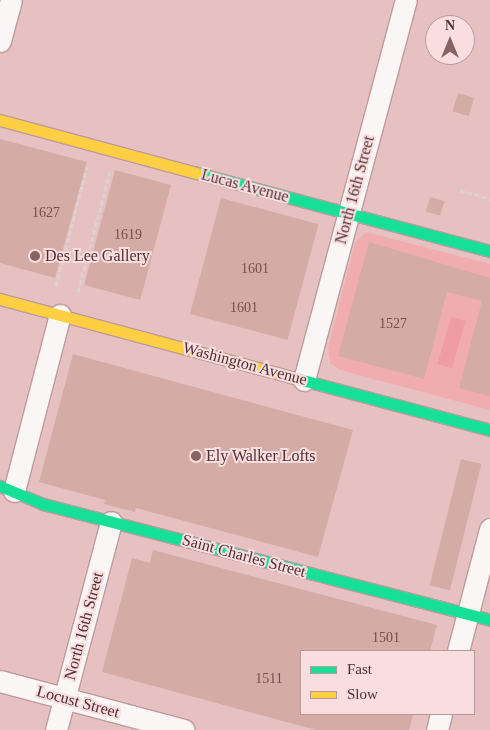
<!DOCTYPE html>
<html>
<head>
<meta charset="utf-8">
<style>
	body { margin:0 }
	#map { position:relative; width:490px; height:730px; overflow:hidden; background:#e7c0c2; font-family:"Times New Roman",serif }
	div>[style] { position:absolute }
	.built>* { inset:0; background:#f1acb0 }
	.green>* { inset:0; background:#ef9ca3; transform-origin:0 0 }
	.building>* { inset:0; background:#d5aba6; transform-origin:0 0 }
	.path>* { height:3px; margin-top:-1.5px; transform-origin:0; background:repeating-linear-gradient(90deg,#ded1d2 0 5px,transparent 0 7.5px) }
	.roads { filter:drop-shadow(1px 0 #bc9b9d) drop-shadow(-1px 0 #bc9b9d) drop-shadow(0 1px #bc9b9d) drop-shadow(0 -1px #bc9b9d) }
	.street>* { height:21px; margin:-10.5px; padding:0 10.5px; transform-origin:10.5px; border-radius:10.5px; background:#fbf6f6 }
	.fast>* { height:11px; margin:-5.5px; padding:0 5.5px; transform-origin:5.5px; border-radius:5.5px; background:#16e098 }
	.slow>* { height:11px; margin:-5.5px; padding:0 5.5px; transform-origin:5.5px; border-radius:5.5px; background:#ffcf43 }
	.dots>* { width:14px; height:14px; translate:-50% -50%; box-sizing:border-box; border:2px solid #fadedf; border-radius:50% }
	span { translate:-50% -50%; white-space:nowrap; text-align:center; line-height:1.15; -webkit-text-stroke:4px #fadedf; paint-order:stroke }
	.number-label { font-size:14px; color:#744f4f }
	.number-label span { -webkit-text-stroke-width:0 }
	.street-label { font-size:16px; color:#522f31 }
	.poi-label { font-size:16px; color:#522f31 }
	.left { translate:0 -50%; text-align:left }
	.legend { position:absolute; left:300px; top:650px; width:175px; height:65px; box-sizing:border-box; background:#fadedf; border:1px solid #b79899; margin:0; padding:6px 9px; list-style:none; font-size:15px; color:#522f31 }
	.legend li { display:flex; align-items:center; gap:10px; height:25px }
	.legend b { width:25px; border:1px solid #b79899 }
	.north { position:absolute; left:425px; top:15px; width:50px; height:50px; box-sizing:border-box; background:#fadedf; border:1px solid #b79899; border-radius:50%; rotate:0deg; font-size:14px; font-weight:700; line-height:20px; text-align:center; color:#522f31 }
	.north::after { content:''; display:block; margin:auto; width:18px; height:22px; background:#866264; clip-path:polygon(50% 0,100% 100%,50% 72%,0 100%) }
</style>
</head>
<body>
<div id="map">
	<div class="built">
		<div style="clip-path:polygon(366px 232px,490px 264px,490px 410px,340px 370px,330px 363px,328px 348px,355px 243px)"></div>
	</div>
	<div class="green">
		<div style="left:451px;top:317px;width:15px;height:49px;rotate:16deg"></div>
	</div>
	<div class="building">
		<div style="left:458px;top:93px;width:17px;height:19px;rotate:17deg"></div>
		<div style="clip-path:polygon(0 139px,87px 162px,55px 278px,0 263px)"></div>
		<div style="left:115px;top:170px;width:58px;height:119px;rotate:15deg"></div>
		<div style="left:430px;top:197px;width:15px;height:15px;rotate:16deg"></div>
		<div style="left:221px;top:198px;width:101px;height:120px;rotate:15deg"></div>
		<div style="clip-path:polygon(369px 242px,490px 278px,490px 396px,459px 388px,482px 301px,447px 292px,424px 379px,338px 356px)"></div>
		<div style="clip-path:polygon(73px 354px,353px 430px,318px 557px,136px 508px,135px 512px,104px 504px,105px 500px,39px 482px)"></div>
		<div style="left:461px;top:459px;width:21px;height:130px;rotate:14deg"></div>
		<div style="clip-path:polygon(153px 550px,437px 625px,430px 651px,301px 651px,301px 714px,413px 714px,409px 730px,316px 730px,102px 672px,132px 558px,150px 563px)"></div>
	</div>
	<div class="path">
		<div style="left:460px;top:190px;width:31px;rotate:17deg"></div>
		<div style="left:56px;top:286px;width:123px;rotate:-75.4deg"></div>
		<div style="left:78px;top:292px;width:124px;rotate:-75.1deg"></div>
	</div>
	<div class="roads">
		<div class="street">
			<div style="left:0;top:41px;width:42px;rotate:-75deg"></div>
			<div style="left:304px;top:380px;width:393px;rotate:-75deg"></div>
			<div style="left:14px;top:491px;width:182px;rotate:-75.4deg"></div>
			<div style="left:458px;top:651px;width:126px;rotate:-75.3deg"></div>
			<div style="left:0;top:681px;width:190px;rotate:14.9deg"></div>
			<div style="left:56px;top:730px;width:215px;rotate:-75.2deg"></div>
			<div style="left:437px;top:730px;width:16px;rotate:-76deg"></div>
		</div>
		<div class="fast">
			<div style="left:197px;top:173px;width:303px;rotate:14.9deg"></div>
			<div style="left:295px;top:378px;width:202px;rotate:14.9deg"></div>
			<div style="left:0;top:486px;width:47px;rotate:22.7deg"></div>
			<div style="left:43px;top:504px;width:462px;rotate:14.5deg"></div>
		</div>
		<div class="slow">
			<div style="left:0;top:120px;width:204px;rotate:15.1deg"></div>
			<div style="left:0;top:299px;width:305px;rotate:15deg"></div>
		</div>
	</div>
	<div class="dots">
		<div style="left:35px;top:256px;background:#866264"></div>
		<div style="left:196px;top:456px;background:#866264"></div>
	</div>
	<div class="number-label">
		<span style="left:46px;top:213px">1627</span>
		<span style="left:128px;top:235px">1619</span>
		<span style="left:255px;top:269px">1601</span>
		<span style="left:244px;top:308px">1601</span>
		<span style="left:393px;top:324px">1527</span>
		<span style="left:386px;top:638px">1501</span>
		<span style="left:269px;top:679px">1511</span>
	</div>
	<div class="street-label">
		<span style="left:245px;top:186px;rotate:15deg">Lucas Avenue</span>
		<span style="left:355px;top:190px;rotate:-75deg">North 16th Street</span>
		<span style="left:245px;top:364px;rotate:15deg">Washington Avenue</span>
		<span style="left:244px;top:556px;rotate:15deg">Saint Charles Street</span>
		<span style="left:84px;top:626px;rotate:-75deg">North 16th Street</span>
		<span style="left:78px;top:702px;rotate:15deg">Locust Street</span>
	</div>
	<div class="poi-label">
		<span class="left" style="left:45px;top:256px">Des Lee Gallery</span>
		<span class="left" style="left:206px;top:456px">Ely Walker Lofts</span>
	</div>
	<ul class="legend">
	<li><b style="height:6px;background:#16e098"></b>Fast</li>
	<li><b style="height:6px;background:#ffcf43"></b>Slow</li>
	</ul>
	<div class="north">N</div>
</div>
</body>
</html>
